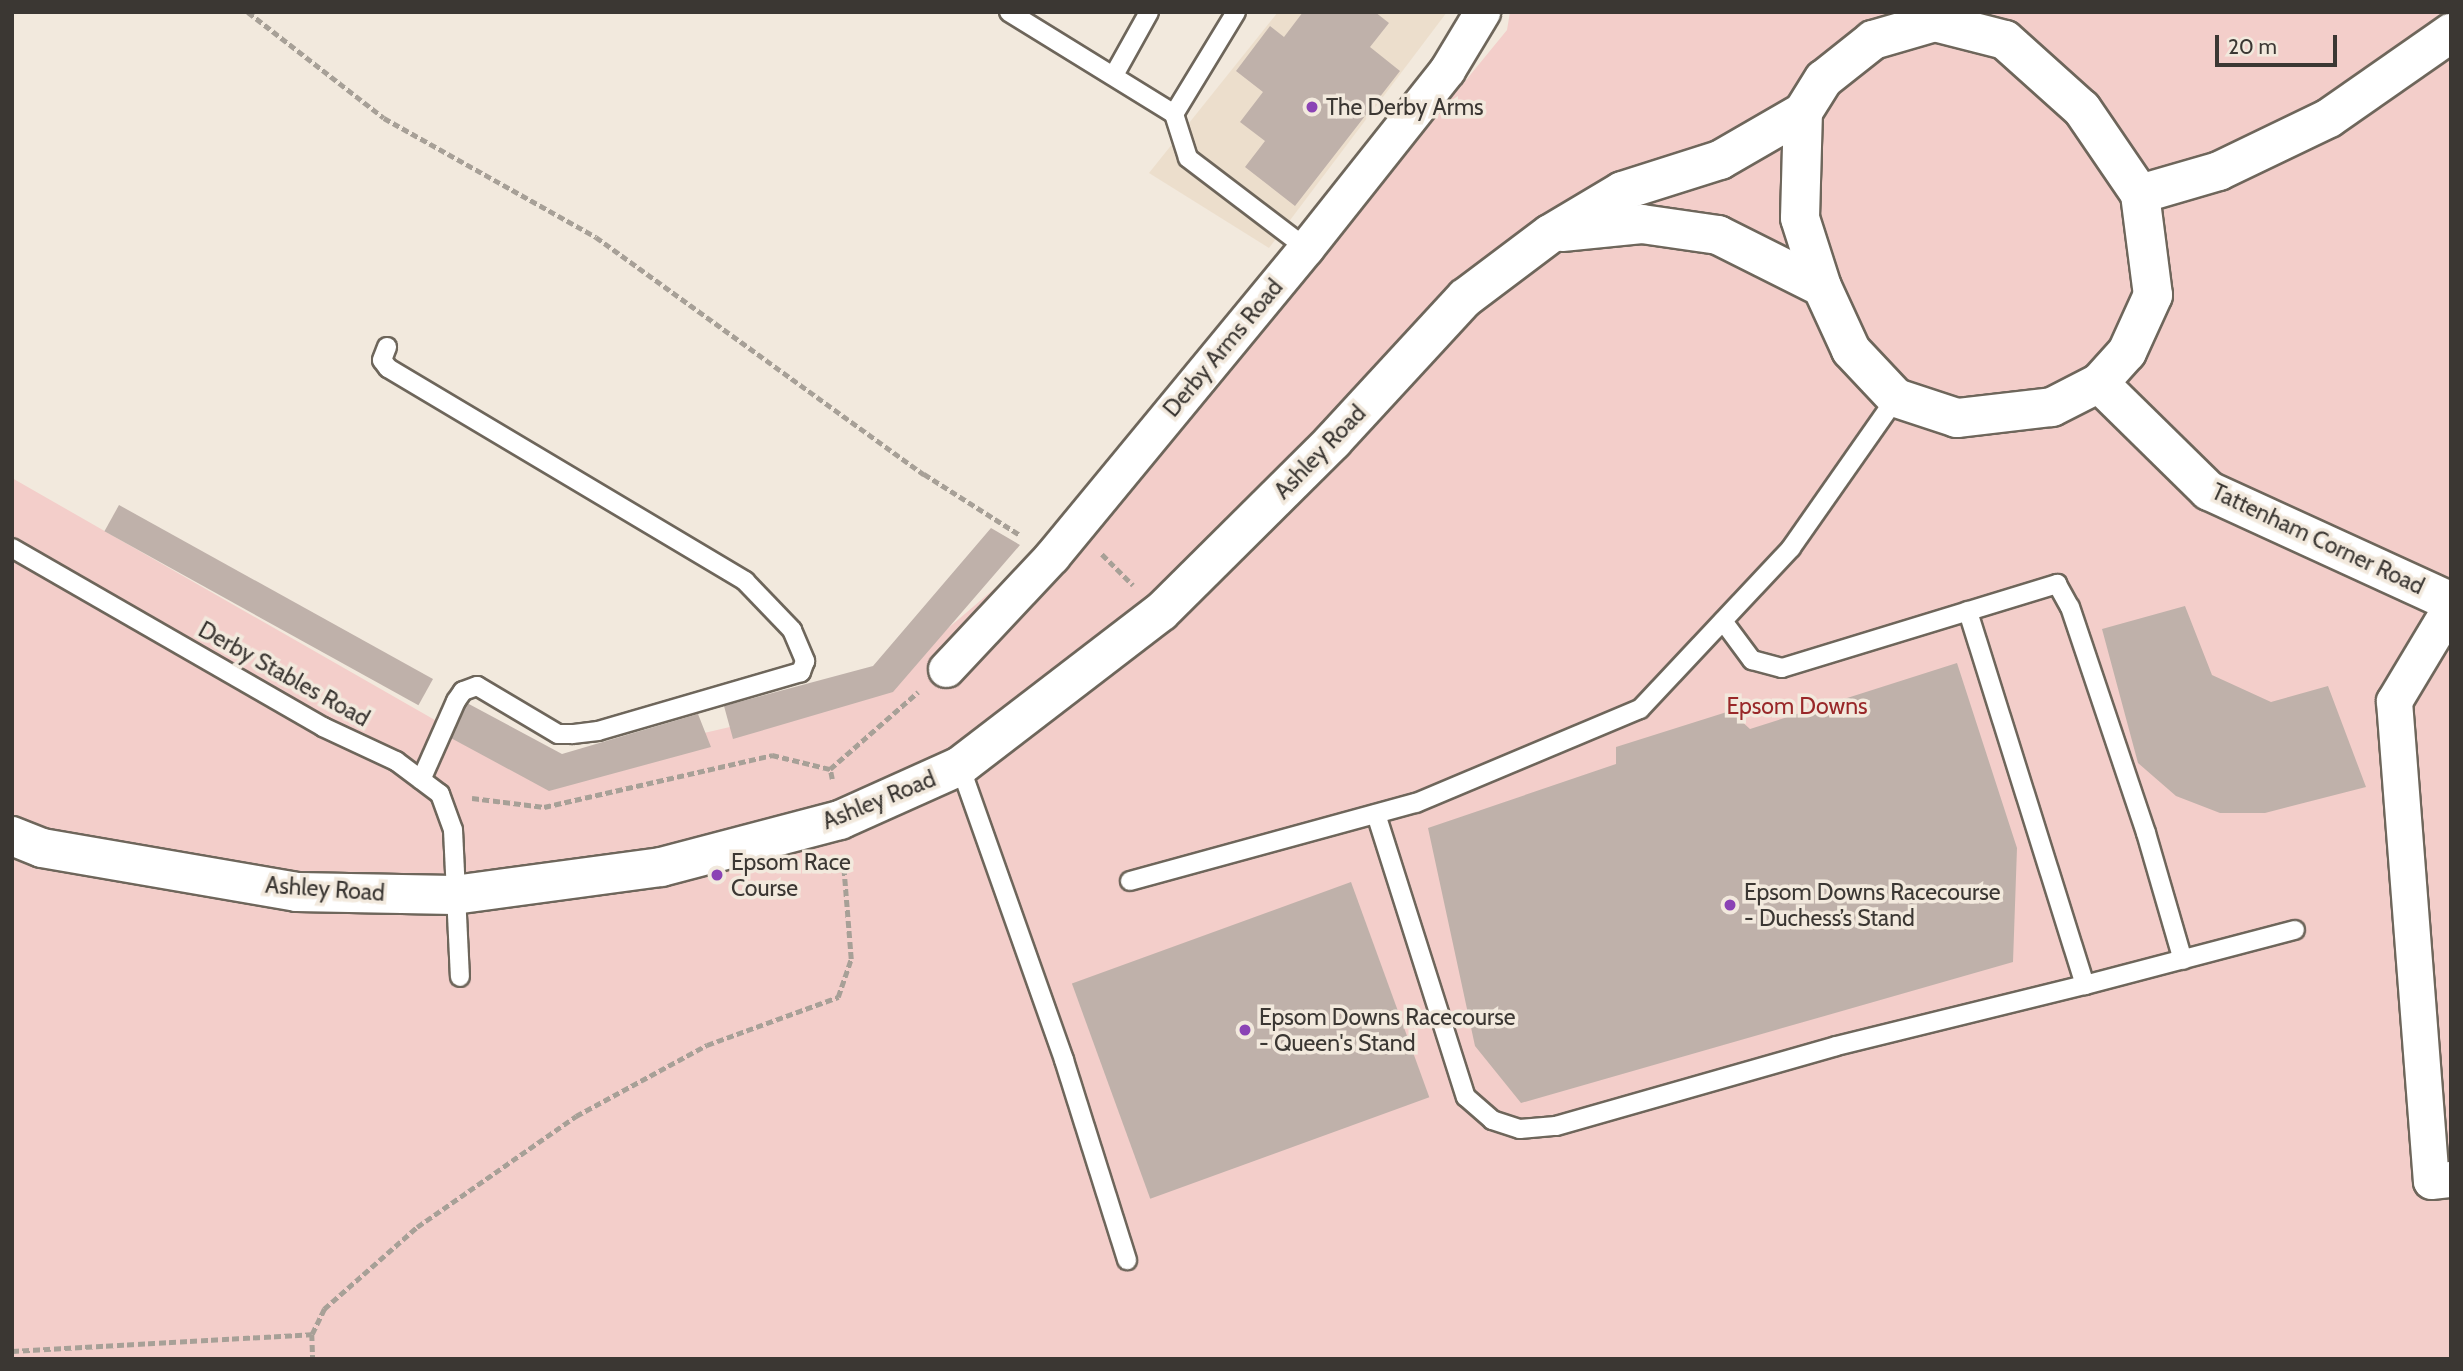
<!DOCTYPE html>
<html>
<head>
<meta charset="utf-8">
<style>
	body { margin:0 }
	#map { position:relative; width:2463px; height:1371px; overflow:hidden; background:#f2e9dd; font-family:Cabin,sans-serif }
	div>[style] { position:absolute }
	.built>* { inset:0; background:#ecdecc }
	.green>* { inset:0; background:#f3ceca }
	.building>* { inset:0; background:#bfb1aa; transform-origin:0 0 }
	.path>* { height:4.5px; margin-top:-2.25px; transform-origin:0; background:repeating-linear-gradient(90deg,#a7a097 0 7px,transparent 0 10.5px) }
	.roads { filter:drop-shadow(2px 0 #6e665b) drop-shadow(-2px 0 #6e665b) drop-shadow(0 2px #6e665b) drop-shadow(0 -2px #6e665b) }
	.lane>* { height:18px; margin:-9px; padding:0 9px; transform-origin:9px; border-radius:9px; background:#fff }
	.street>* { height:35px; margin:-17.5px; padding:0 17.5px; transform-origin:17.5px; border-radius:17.5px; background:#fff }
	.secondary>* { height:38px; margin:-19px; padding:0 19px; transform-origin:19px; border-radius:19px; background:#fff }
	.dots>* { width:19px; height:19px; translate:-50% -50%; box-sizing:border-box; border:4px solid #f2e9dd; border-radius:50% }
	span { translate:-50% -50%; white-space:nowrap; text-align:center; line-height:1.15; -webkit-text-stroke:7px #f2e9dd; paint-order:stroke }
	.poi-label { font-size:23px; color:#3b3733 }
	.left { translate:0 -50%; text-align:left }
	.street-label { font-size:23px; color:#3b3733 }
	.park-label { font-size:23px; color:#992829 }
	.frame { position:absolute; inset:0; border:14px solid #3b3733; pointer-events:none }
	.scale { position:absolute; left:2215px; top:35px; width:122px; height:32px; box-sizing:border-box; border:4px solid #3b3733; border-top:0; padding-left:9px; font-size:21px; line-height:24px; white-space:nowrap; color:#3b3733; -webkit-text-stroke:5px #f2e9dd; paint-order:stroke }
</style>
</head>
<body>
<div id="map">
	<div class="built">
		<div style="clip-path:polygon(1278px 12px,1447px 12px,1269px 248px,1149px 173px)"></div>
	</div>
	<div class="green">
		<div style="clip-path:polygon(1510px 12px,2451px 12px,2451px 1359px,12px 1359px,12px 478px,529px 774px,871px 694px,1178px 432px,1507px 30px)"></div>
	</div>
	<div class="building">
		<div style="clip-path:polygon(1303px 12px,1375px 12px,1389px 23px,1370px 47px,1400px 71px,1295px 206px,1245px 167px,1265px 141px,1240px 122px,1263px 92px,1236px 71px,1270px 26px,1284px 37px)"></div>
		<div style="left:119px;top:505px;width:359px;height:30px;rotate:29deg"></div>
		<div style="clip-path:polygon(991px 528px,1020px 545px,893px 692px,733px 739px,724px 706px,873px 666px)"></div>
		<div style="clip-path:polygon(2185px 606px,2212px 675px,2271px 702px,2328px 686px,2366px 787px,2265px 813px,2220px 813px,2176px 796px,2138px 763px,2102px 629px)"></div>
		<div style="clip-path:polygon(1957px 663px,2017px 848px,2013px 962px,1521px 1103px,1475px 1046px,1428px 828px,1616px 764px,1616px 747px,1730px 711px,1750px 729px)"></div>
		<div style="clip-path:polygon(467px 703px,562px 754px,698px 714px,711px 747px,549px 791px,449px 737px)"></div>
		<div style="left:1351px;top:882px;width:229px;height:297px;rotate:70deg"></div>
	</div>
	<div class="path">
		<div style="left:248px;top:12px;width:172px;rotate:37.9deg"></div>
		<div style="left:384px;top:118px;width:243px;rotate:29.3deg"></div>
		<div style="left:596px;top:237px;width:405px;rotate:35.9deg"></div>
		<div style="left:924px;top:474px;width:114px;rotate:32.4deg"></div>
		<div style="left:1102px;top:554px;width:44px;rotate:45deg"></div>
		<div style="left:832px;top:779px;width:10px;rotate:-101deg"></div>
		<div style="left:830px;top:769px;width:117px;rotate:-41.2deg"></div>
		<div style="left:472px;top:798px;width:73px;rotate:7.1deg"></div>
		<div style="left:544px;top:807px;width:234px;rotate:-12.8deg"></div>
		<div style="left:772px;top:755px;width:60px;rotate:13.6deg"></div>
		<div style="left:312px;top:1334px;width:25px;rotate:88deg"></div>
		<div style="left:12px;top:1351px;width:300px;rotate:-3.2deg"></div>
		<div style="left:312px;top:1334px;width:28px;rotate:-64deg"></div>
		<div style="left:324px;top:1309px;width:124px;rotate:-41.4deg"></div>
		<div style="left:417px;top:1227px;width:194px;rotate:-34.9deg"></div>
		<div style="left:576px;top:1116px;width:149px;rotate:-28.5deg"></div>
		<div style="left:707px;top:1045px;width:140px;rotate:-20.1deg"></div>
		<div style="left:838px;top:997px;width:40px;rotate:-71.1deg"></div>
		<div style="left:851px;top:959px;width:99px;rotate:-94.6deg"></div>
	</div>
	<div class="roads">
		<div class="lane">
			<div style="left:1009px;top:12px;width:194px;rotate:31.7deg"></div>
			<div style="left:1174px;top:114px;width:46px;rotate:72.3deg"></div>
			<div style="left:1188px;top:158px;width:148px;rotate:37.3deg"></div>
			<div style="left:1114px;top:75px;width:72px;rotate:-60.9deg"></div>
			<div style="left:1174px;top:114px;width:119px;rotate:-58.7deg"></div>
			<div style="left:387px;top:347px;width:14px;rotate:111deg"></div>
			<div style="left:382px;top:360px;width:10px;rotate:53deg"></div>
			<div style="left:388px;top:368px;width:416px;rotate:30.8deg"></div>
			<div style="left:745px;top:581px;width:68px;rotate:46.2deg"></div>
			<div style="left:792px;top:630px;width:34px;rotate:67deg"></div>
			<div style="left:805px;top:661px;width:12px;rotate:110deg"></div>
			<div style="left:801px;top:672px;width:211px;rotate:163.8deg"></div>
			<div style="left:598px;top:731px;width:26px;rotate:173deg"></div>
			<div style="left:572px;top:734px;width:14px;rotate:180deg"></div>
			<div style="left:558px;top:734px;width:94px;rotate:-149.3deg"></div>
			<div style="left:477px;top:686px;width:15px;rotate:160deg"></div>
			<div style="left:463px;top:691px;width:12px;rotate:125deg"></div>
			<div style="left:456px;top:701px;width:86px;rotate:113.9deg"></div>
			<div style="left:12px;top:548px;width:359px;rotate:29.9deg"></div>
			<div style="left:323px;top:727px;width:81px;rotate:25deg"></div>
			<div style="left:396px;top:761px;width:55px;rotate:36.9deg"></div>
			<div style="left:440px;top:794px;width:38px;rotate:70deg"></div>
			<div style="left:453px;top:830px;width:147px;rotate:87.3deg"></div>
			<div style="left:1723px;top:621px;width:49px;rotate:53.4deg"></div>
			<div style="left:1752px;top:660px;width:31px;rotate:15deg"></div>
			<div style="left:1782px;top:668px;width:288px;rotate:-17deg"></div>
			<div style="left:2057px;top:584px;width:26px;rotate:61deg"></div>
			<div style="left:2070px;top:607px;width:238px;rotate:71.4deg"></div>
			<div style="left:2146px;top:833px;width:132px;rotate:73.8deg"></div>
			<div style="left:960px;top:766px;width:312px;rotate:70.5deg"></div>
			<div style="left:1064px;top:1060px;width:210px;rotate:72.5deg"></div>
			<div style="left:1376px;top:814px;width:297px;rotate:72.4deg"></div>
			<div style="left:1466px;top:1097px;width:35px;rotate:41deg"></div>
			<div style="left:1492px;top:1120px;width:29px;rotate:18deg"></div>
			<div style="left:1520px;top:1129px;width:36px;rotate:-5deg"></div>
			<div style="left:1556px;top:1126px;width:291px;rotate:-15.9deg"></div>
			<div style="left:1836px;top:1046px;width:256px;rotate:-13.8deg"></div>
			<div style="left:2085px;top:985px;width:392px;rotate:-107.4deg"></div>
			<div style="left:1130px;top:881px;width:296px;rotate:-15.3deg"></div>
			<div style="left:1416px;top:803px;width:243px;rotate:-22.8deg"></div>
			<div style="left:1640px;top:709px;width:221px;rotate:-46.8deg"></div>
			<div style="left:1791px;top:548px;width:183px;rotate:-55deg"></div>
			<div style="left:2085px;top:985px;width:217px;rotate:-14.7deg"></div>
		</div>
		<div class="street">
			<div style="left:2451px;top:606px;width:111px;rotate:121deg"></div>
			<div style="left:2394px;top:701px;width:481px;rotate:85.6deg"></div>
			<div style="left:2431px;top:1181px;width:20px;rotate:-6deg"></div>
			<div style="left:946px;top:669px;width:155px;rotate:-46.8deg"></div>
			<div style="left:1052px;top:556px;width:399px;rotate:-50.5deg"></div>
			<div style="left:1306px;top:248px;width:227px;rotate:-51.6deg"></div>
			<div style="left:1447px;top:70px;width:68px;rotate:-58.9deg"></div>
		</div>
		<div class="secondary">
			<div style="left:1935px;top:22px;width:72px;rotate:14.4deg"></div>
			<div style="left:2005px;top:40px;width:103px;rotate:41.9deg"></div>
			<div style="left:2082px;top:109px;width:103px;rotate:55.7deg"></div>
			<div style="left:2140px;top:194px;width:102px;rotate:82.7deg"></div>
			<div style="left:2153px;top:295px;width:63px;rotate:114.5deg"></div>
			<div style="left:2127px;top:352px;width:42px;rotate:132.1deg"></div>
			<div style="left:2099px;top:383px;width:53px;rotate:152.9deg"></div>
			<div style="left:2052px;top:407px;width:96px;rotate:173.4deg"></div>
			<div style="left:1957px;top:418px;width:64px;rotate:-161.8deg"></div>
			<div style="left:1896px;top:398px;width:66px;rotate:-133.2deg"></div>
			<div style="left:1851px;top:350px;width:69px;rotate:-114.7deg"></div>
			<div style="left:1822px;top:287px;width:72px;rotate:-107.7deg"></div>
			<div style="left:1800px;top:218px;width:106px;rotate:-88.4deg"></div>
			<div style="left:1803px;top:112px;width:39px;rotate:-58deg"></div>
			<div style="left:1824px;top:79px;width:63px;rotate:-38.5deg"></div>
			<div style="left:1873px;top:40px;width:65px;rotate:-16.2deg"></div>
			<div style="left:2140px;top:194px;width:82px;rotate:-16.2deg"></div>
			<div style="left:2219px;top:171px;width:122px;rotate:-25.7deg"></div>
			<div style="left:2329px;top:118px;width:149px;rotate:-34.9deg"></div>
			<div style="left:1562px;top:232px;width:80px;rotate:-5.7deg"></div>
			<div style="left:1642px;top:224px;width:77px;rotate:8.2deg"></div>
			<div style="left:1718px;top:235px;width:116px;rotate:26.6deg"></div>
			<div style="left:2099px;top:383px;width:154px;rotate:44.5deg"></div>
			<div style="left:2209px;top:491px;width:266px;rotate:24.6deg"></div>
			<div style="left:12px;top:836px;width:32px;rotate:22deg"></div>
			<div style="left:42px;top:848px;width:259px;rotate:9.8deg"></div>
			<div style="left:297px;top:892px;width:157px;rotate:1.1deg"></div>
			<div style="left:454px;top:895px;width:209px;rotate:-7.7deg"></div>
			<div style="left:661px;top:867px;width:185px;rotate:-14.7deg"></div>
			<div style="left:840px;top:820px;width:132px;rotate:-24.2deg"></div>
			<div style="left:960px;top:766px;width:253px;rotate:-37.5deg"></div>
			<div style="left:1161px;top:612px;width:243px;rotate:-44.8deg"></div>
			<div style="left:1333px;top:441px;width:195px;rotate:-47.3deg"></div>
			<div style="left:1465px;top:298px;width:106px;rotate:-37deg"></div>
			<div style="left:1550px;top:234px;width:84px;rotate:-30.8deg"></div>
			<div style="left:1622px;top:191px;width:103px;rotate:-17.6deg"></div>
			<div style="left:1720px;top:160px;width:96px;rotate:-30deg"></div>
		</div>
	</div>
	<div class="dots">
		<div style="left:1312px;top:107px;background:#8b43b5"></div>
		<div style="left:717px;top:875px;background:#8b43b5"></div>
		<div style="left:1730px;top:905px;background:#8b43b5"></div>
		<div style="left:1245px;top:1030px;background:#8b43b5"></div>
	</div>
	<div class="poi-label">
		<span class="left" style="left:1326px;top:107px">The Derby Arms</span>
		<span class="left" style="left:731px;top:875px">Epsom Race<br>Course</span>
		<span class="left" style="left:1744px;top:905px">Epsom Downs Racecourse<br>- Duchess’s Stand</span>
		<span class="left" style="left:1259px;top:1030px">Epsom Downs Racecourse<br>- Queen's Stand</span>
	</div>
	<div class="street-label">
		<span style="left:1223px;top:348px;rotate:-50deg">Derby Arms Road</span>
		<span style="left:1320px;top:452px;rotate:-46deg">Ashley Road</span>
		<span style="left:2318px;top:539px;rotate:25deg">Tattenham Corner Road</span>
		<span style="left:284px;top:674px;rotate:29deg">Derby Stables Road</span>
		<span style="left:879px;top:800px;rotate:-22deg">Ashley Road</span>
		<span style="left:325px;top:889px;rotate:4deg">Ashley Road</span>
	</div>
	<div class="park-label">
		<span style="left:1797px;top:706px">Epsom Downs</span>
	</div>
	<div class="frame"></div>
	<div class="scale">20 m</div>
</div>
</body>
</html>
